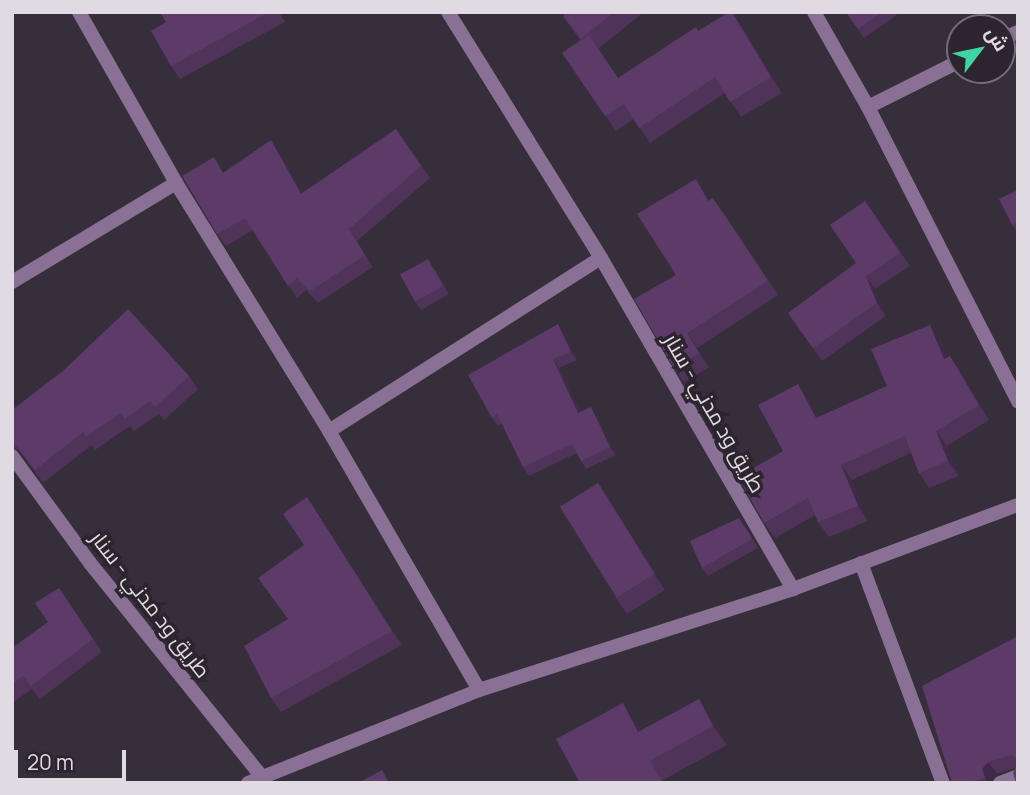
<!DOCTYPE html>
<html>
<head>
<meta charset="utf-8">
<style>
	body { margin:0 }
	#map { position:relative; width:1030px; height:795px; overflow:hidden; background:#362e3a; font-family:Manrope,Cairo,sans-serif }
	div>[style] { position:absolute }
	.street>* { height:14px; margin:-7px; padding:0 7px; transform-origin:7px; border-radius:7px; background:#8a7095 }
	.wall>* { inset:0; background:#4f3359 }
	.shaded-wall>* { inset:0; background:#402949 }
	.building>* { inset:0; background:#5c3b68; transform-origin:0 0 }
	span { translate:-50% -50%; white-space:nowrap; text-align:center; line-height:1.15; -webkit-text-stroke:7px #2c242f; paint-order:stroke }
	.street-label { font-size:21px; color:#e0dae2 }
	.frame { position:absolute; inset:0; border:14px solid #e0dae2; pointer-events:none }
	.north { position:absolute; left:946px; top:14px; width:70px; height:70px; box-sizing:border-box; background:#2c242f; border:2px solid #746d77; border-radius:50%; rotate:58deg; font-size:19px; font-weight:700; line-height:28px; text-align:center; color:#e0dae2 }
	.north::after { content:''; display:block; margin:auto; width:24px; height:32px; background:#3fd4a2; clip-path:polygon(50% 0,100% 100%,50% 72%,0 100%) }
	.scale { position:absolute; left:14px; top:750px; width:112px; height:32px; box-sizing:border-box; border:4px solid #e0dae2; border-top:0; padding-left:9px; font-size:21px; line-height:24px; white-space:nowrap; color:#e0dae2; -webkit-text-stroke:5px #2c242f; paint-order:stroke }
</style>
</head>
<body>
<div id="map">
	<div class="street">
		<div style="left:79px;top:12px;width:197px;rotate:60.4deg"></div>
		<div style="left:176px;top:183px;width:291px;rotate:58.3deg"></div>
		<div style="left:329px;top:431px;width:299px;rotate:59.9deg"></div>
		<div style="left:448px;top:12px;width:290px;rotate:58.1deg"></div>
		<div style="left:601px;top:258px;width:383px;rotate:59.9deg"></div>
		<div style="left:814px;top:12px;width:109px;rotate:60.4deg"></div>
		<div style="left:868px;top:107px;width:331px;rotate:63deg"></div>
		<div style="left:1002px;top:39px;width:17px;rotate:-24deg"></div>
		<div style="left:868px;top:107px;width:103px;rotate:-26.6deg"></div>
		<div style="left:12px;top:282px;width:192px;rotate:-31.1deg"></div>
		<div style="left:329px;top:431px;width:322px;rotate:-32.5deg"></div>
		<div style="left:12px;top:456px;width:132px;rotate:53.9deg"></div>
		<div style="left:90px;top:563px;width:273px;rotate:51.2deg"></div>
		<div style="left:861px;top:563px;width:235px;rotate:69.6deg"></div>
		<div style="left:248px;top:783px;width:249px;rotate:-21.9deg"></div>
		<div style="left:479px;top:690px;width:330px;rotate:-17.8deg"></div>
		<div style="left:793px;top:589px;width:240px;rotate:-20.5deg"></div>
		<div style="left:1000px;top:783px;width:19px;rotate:-21deg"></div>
	</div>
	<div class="wall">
		<div style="clip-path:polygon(160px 12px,279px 12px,285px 22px,180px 79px,171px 66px,166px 22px)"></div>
		<div style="clip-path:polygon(568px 12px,644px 12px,598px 49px,618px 78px,699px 30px,742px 26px,782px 93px,741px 117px,725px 93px,650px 143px,634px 119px,616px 131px,562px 53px,580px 40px,563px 16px)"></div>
		<div style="clip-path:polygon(846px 12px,895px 12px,897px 15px,864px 38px)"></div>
		<div style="clip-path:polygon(396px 129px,430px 178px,357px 241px,373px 267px,318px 303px,306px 290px,297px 298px,253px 230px,226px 246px,217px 234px,225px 172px,279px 152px,302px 193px)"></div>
		<div style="clip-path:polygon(696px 179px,709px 200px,723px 212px,778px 295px,697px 348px,709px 367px,684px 382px,674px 368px,676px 275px)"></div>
		<div style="clip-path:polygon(1018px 190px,1018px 233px,1012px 225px)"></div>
		<div style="clip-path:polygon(865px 201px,910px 266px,875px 289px,886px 316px,822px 361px,788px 313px,856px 263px)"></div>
		<div style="clip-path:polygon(434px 268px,449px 294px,421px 310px,415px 301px)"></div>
		<div style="clip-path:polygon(564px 333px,577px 360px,559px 368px,580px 412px,597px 416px,616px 455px,586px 469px,577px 453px,529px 476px,523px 467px,502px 424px,498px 426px,492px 418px)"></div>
		<div style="clip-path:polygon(940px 340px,947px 357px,960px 370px,989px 420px,947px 446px,959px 476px,929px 488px,919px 473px,911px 453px,852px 480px,868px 521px,829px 537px,818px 522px,815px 515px,775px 538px,764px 523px,783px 451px,808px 399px,818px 418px,887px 386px)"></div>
		<div style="clip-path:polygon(189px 376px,198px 389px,164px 420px,159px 414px,134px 431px,130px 426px,95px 450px,92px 445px,43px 483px,19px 450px,12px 447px,12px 410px)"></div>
		<div style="clip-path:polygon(598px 483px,609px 499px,665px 590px,627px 614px,616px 598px)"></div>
		<div style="clip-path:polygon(307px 497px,402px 645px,281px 712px,271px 698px,304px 545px)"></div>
		<div style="clip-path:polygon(745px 526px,758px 548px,708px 576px,702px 568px)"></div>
		<div style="clip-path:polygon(59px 588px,102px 652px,40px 699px,32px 689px,12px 703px,12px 648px,48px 622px)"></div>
		<div style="clip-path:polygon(1018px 636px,1018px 783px,1015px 768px,997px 774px,991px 781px,991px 783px,952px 783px)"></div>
		<div style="clip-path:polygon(699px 699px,712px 718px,727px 745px,663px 780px,580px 783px,623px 703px,641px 731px)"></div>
	</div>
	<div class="shaded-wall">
		<div style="clip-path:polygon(732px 12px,742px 26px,782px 93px,771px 77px)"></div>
		<div style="clip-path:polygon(271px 140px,279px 152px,309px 206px,301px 194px)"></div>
		<div style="clip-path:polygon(696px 179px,706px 194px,718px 216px,708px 201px)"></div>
		<div style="clip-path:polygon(349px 229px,357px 241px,373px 267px,365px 255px)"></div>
		<div style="clip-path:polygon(866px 276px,875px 289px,886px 316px,877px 303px)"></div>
		<div style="clip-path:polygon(558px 324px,564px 333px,577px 360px,571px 352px)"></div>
		<div style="clip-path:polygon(930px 325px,940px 340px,954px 374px,944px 359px)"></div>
		<div style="clip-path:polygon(687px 333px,697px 348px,709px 367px,699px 353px)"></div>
		<div style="clip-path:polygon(950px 356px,960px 370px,989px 420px,979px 405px)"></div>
		<div style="clip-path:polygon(553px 359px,559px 368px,584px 422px,578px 413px)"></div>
		<div style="clip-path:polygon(798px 384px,808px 399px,827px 433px,816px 418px)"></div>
		<div style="clip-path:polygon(591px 407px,597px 416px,616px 455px,610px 447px)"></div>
		<div style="clip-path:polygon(936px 431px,947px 446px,959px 476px,948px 461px)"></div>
		<div style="clip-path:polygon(841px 465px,852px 480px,868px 521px,858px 506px)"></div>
		<div style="clip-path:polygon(598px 483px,609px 499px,665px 590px,654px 574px)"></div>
		<div style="clip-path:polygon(307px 497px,317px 512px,402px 645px,392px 631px)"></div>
		<div style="clip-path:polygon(699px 699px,712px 718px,727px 745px,713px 726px)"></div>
		<div style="clip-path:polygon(623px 703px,636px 722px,652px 751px,638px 732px)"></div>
		<div style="clip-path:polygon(988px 762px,997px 774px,991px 781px,991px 783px,988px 783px,985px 778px,982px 769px)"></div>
	</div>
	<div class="building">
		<div style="clip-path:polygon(160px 12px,269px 12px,171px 66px,151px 31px,166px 22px)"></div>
		<div style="clip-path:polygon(568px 12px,614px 12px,581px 39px,563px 16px)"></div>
		<div style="clip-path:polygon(729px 12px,732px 12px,771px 77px,730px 102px,715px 77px,639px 128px,624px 104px,605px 116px,562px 53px,589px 35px,618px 78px,696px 27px,698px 31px)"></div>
		<div style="clip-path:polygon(846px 12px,882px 12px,858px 29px)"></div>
		<div style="clip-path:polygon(396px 129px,421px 166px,349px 229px,365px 255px,310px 291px,297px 278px,288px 286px,245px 218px,217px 234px,182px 176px,214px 157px,223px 173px,271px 140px,301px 194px)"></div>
		<div style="clip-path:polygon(696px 179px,708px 201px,713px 198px,768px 281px,687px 333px,699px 353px,674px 368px,634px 299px,676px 275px,637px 214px)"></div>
		<div style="clip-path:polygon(1018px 190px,1018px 222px,1012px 225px,999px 199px)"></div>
		<div style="clip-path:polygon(865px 201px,900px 253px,866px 276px,877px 303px,813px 348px,788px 313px,856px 263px,830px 225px)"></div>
		<div style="left:428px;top:259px;width:31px;height:32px;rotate:61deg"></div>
		<div style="clip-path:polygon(128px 309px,189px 376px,155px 407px,150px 401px,125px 419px,121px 413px,86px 437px,83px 432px,35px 470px,12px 440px,12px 410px,63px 371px)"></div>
		<div style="clip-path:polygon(558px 324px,571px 352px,553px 359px,578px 413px,591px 407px,610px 447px,581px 461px,572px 444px,523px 467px,497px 414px,492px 418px,468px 375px)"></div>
		<div style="clip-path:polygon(930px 325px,944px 359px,950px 356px,979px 405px,936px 431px,948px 461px,919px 473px,905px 436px,841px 465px,858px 506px,818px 522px,808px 498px,764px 523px,738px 477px,783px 451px,758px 405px,798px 384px,816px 418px,887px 386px,871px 349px)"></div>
		<div style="left:598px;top:483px;width:107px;height:45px;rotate:58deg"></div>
		<div style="clip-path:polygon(307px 497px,392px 631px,271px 698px,244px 646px,288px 619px,258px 578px,304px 545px,283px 514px)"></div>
		<div style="clip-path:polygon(739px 518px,752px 539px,702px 568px,690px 541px)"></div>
		<div style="clip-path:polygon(59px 588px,93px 639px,31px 686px,23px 676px,12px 684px,12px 648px,48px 622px,35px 603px)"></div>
		<div style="clip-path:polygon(1018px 636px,1018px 760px,1011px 755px,988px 762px,982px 769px,985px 778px,968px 783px,952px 783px,922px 686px)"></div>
		<div style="clip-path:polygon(699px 699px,713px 726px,650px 761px,663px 783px,580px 783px,556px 739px,623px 703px,638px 732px)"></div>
		<div style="clip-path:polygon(1018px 762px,1018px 783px,1016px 783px,1013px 773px)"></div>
		<div style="clip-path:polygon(382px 770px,389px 783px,358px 783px)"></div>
	</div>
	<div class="street-label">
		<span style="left:715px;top:413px;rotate:60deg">طريق ود مدني - سنار</span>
		<span style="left:151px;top:604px;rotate:52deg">طريق ود مدني - سنار</span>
	</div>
	<div class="frame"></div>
	<div class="north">ش</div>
	<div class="scale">20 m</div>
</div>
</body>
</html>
